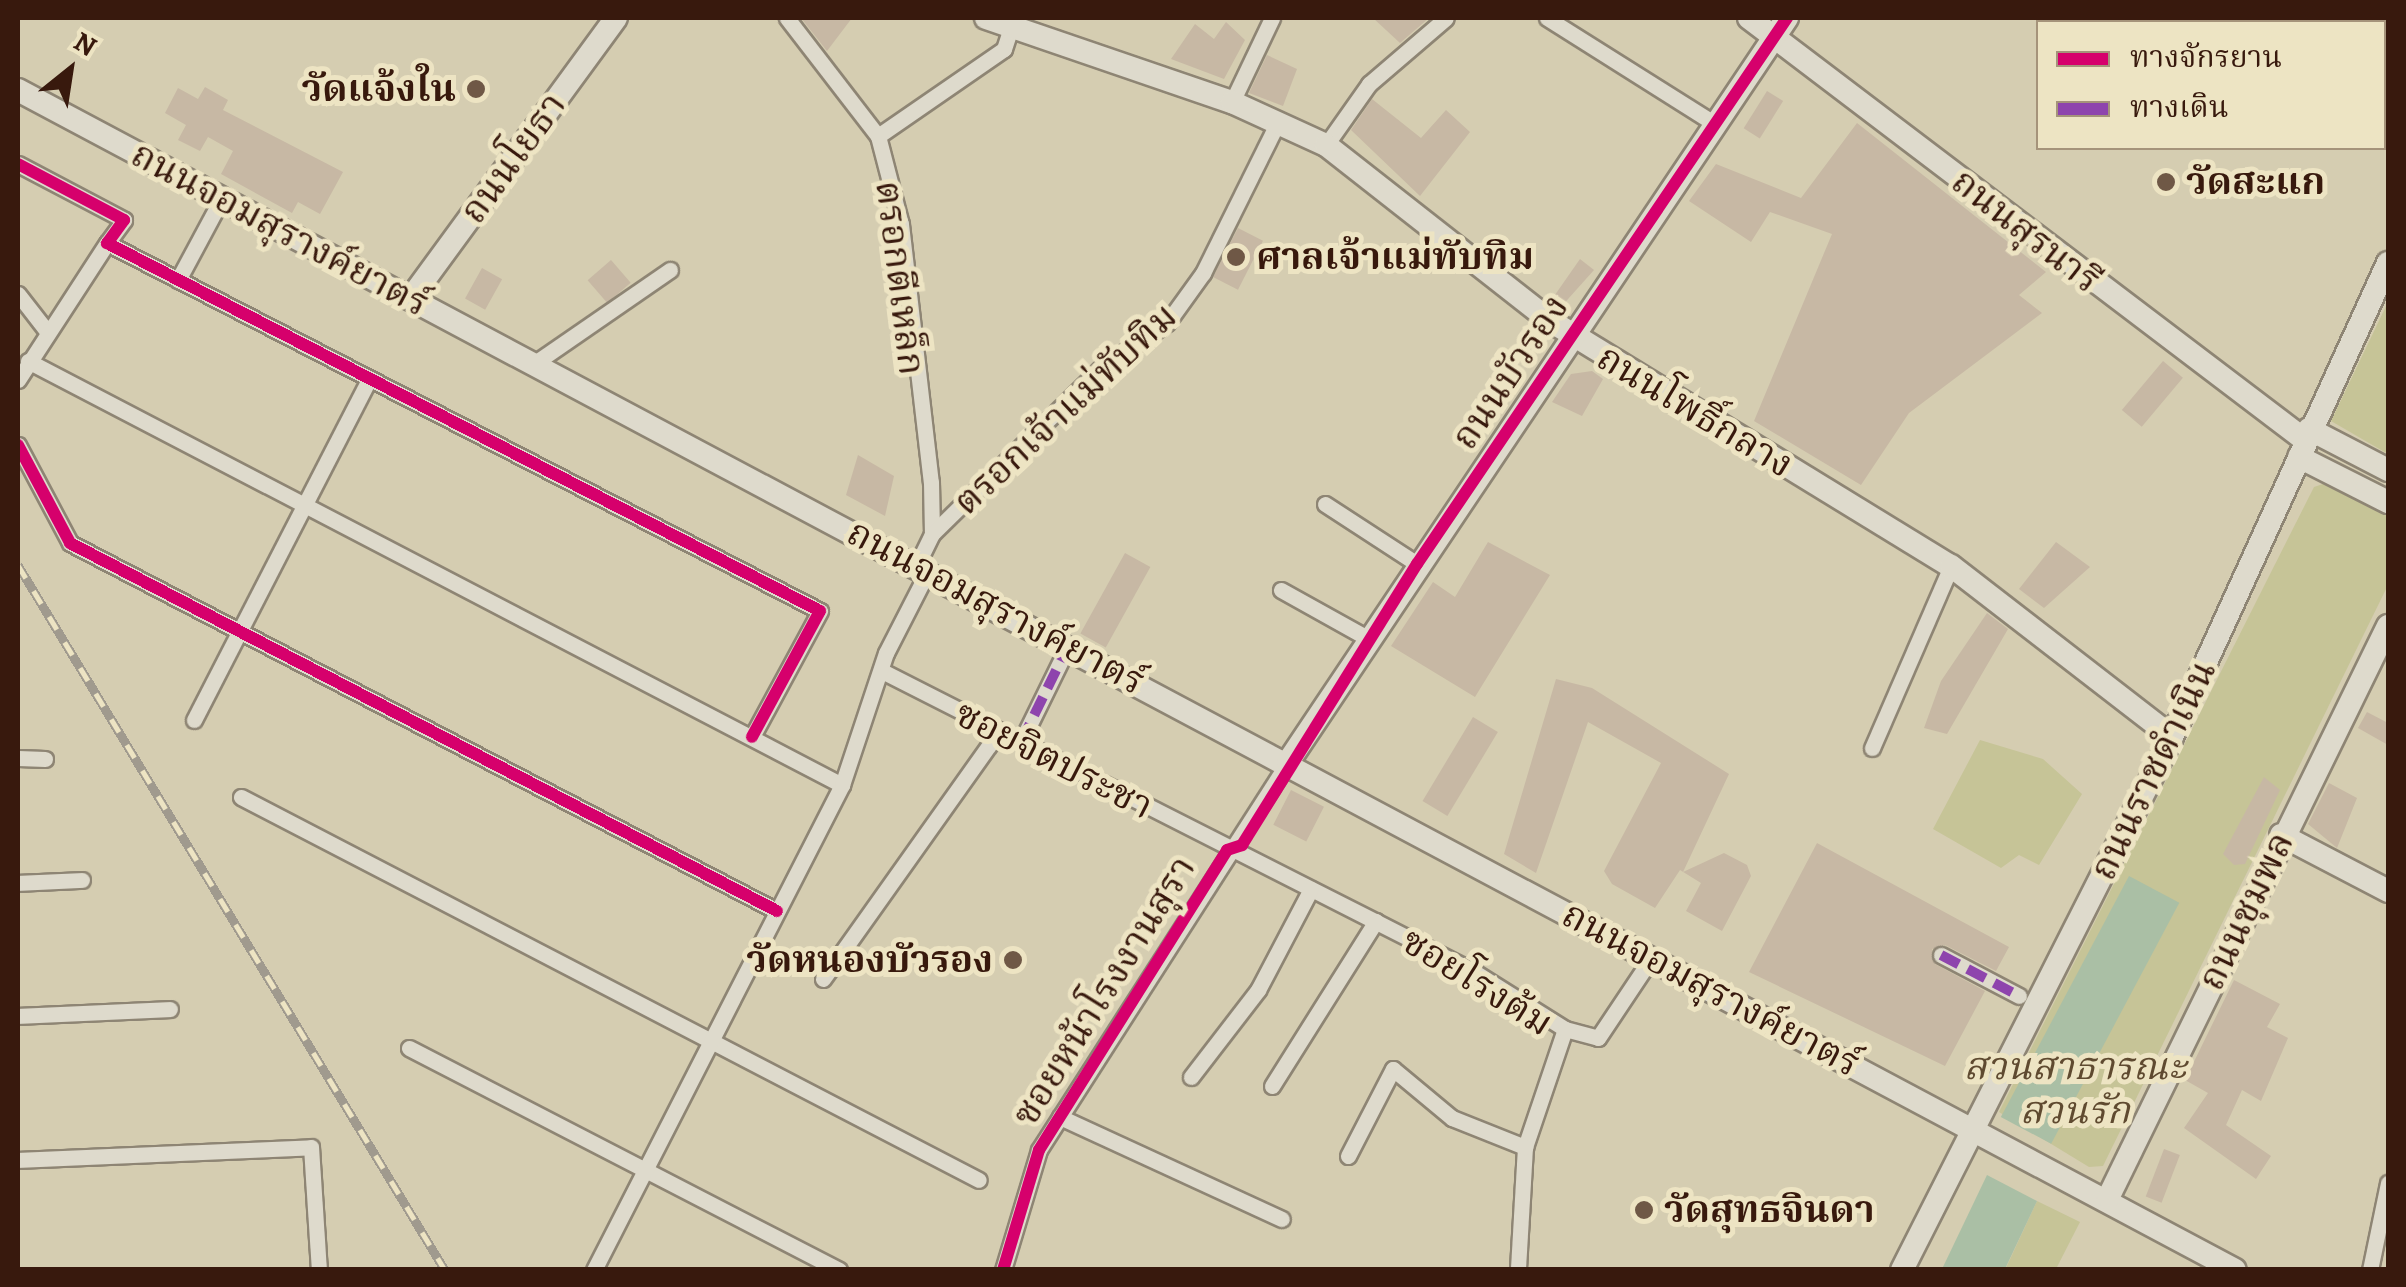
<!DOCTYPE html>
<html>
<head>
<meta charset="utf-8">
<style>
	body { margin:0 }
	#map { position:relative; width:2406px; height:1287px; overflow:hidden; background:#d5cdb1; font-family:Alegreya,"Noto Serif Thai",serif }
	div>[style] { position:absolute }
	.green>* { inset:0; background:#c6c497 }
	.water>* { inset:0; background:#aabfa5; transform-origin:0 0 }
	.building>* { inset:0; background:#c7b8a4; transform-origin:0 0 }
	.roads { filter:drop-shadow(2px 0 #8e8574) drop-shadow(-2px 0 #8e8574) drop-shadow(0 2px #8e8574) drop-shadow(0 -2px #8e8574) }
	.street>* { height:15px; margin:-7.5px; padding:0 7.5px; transform-origin:7.5px; border-radius:7.5px; background:#dedacc }
	.secondary>* { height:22px; margin:-11px; padding:0 11px; transform-origin:11px; border-radius:11px; background:#dedacc }
	.rail>* { height:9px; margin-top:-4.5px; transform-origin:0; background:repeating-linear-gradient(90deg,#ede4c3 0 15px,#a09a8e 0 30px); box-sizing:border-box; border-block:2px solid #a09a8e }
	.quiet>* { height:10px; margin-top:-5px; transform-origin:0; background:repeating-linear-gradient(90deg,#8e44ad 0 20px,transparent 0 30px) }
	.cycleway>* { height:12px; margin:-6px; padding:0 6px; transform-origin:6px; border-radius:6px; background:#d6006c }
	.dots>* { width:28px; height:28px; translate:-50% -50%; box-sizing:border-box; border:5px solid #ede4c3; border-radius:50% }
	span { translate:-50% -50%; white-space:nowrap; text-align:center; line-height:1.15; -webkit-text-stroke:10px #ede4c3; paint-order:stroke }
	.poi-label { font-size:38px; color:#38190d; font-weight:700 }
	.right { translate:-100% -50%; text-align:right }
	.left { translate:0 -50%; text-align:left }
	.street-label { font-size:38px; color:#38190d }
	.park-label { font-size:38px; color:#5f4a30; font-style:italic }
	.frame { position:absolute; inset:0; border:20px solid #38190d; pointer-events:none }
	.legend { position:absolute; left:2036px; top:20px; width:350px; height:130px; box-sizing:border-box; background:#ede4c3; border:2px solid #a5937a; margin:0; padding:12px 18px; list-style:none; font-size:30px; color:#38190d }
	.legend li { display:flex; align-items:center; gap:20px; height:50px }
	.legend b { width:50px; border:2px solid #a5937a }
	.north { position:absolute; left:20px; top:20px; width:100px; height:100px; -webkit-text-stroke:8px #ede4c3; paint-order:stroke; rotate:30deg; font-size:28px; font-weight:700; line-height:40px; text-align:center; color:#38190d }
	.north::after { content:''; display:block; margin:auto; width:35px; height:45px; background:#38190d; clip-path:polygon(50% 0,100% 100%,50% 72%,0 100%) }
</style>
</head>
<body>
<div id="map">
	<div class="green">
		<div style="clip-path:polygon(2388px 302px,2388px 454px,2331px 421px)"></div>
		<div style="clip-path:polygon(2326px 483px,2388px 513px,2388px 585px,2103px 1166px,2089px 1167px,1999px 1112px,2314px 487px)"></div>
		<div style="clip-path:polygon(1980px 740px,2043px 759px,2082px 794px,2039px 865px,2019px 855px,2001px 868px,1933px 829px)"></div>
		<div style="clip-path:polygon(2037px 1201px,2080px 1222px,2056px 1269px,2005px 1270px)"></div>
	</div>
	<div class="water">
		<div style="left:2129px;top:876px;width:57px;height:273px;rotate:28deg"></div>
		<div style="clip-path:polygon(1987px 1175px,2037px 1201px,2005px 1269px,1942px 1269px)"></div>
	</div>
	<div class="building">
		<div style="clip-path:polygon(801px 18px,852px 18px,827px 51px)"></div>
		<div style="clip-path:polygon(1373px 18px,1429px 18px,1400px 43px)"></div>
		<div style="clip-path:polygon(1226px 22px,1245px 40px,1224px 79px,1171px 59px,1195px 24px,1214px 39px)"></div>
		<div style="clip-path:polygon(1267px 55px,1297px 69px,1283px 106px,1249px 93px)"></div>
		<div style="clip-path:polygon(205px 87px,228px 100px,223px 110px,343px 172px,320px 214px,298px 202px,292px 213px,221px 174px,233px 151px,208px 137px,200px 151px,178px 140px,186px 125px,165px 113px,178px 88px,198px 99px)"></div>
		<div style="left:1767px;top:91px;width:19px;height:44px;rotate:32deg"></div>
		<div style="clip-path:polygon(1372px 99px,1421px 138px,1446px 110px,1470px 132px,1420px 196px,1351px 130px)"></div>
		<div style="clip-path:polygon(1857px 123px,2046px 272px,2019px 295px,2042px 313px,1909px 413px,1861px 485px,1754px 421px,1832px 234px,1770px 212px,1751px 242px,1689px 201px,1716px 164px,1801px 198px)"></div>
		<div style="left:1238px;top:228px;width:28px;height:55px;rotate:27deg"></div>
		<div style="clip-path:polygon(1580px 259px,1594px 270px,1560px 308px,1550px 302px)"></div>
		<div style="left:611px;top:260px;width:30px;height:31px;rotate:49deg"></div>
		<div style="left:482px;top:268px;width:23px;height:35px;rotate:29deg"></div>
		<div style="left:2163px;top:361px;width:26px;height:64px;rotate:40deg"></div>
		<div style="clip-path:polygon(1592px 371px,1603px 379px,1582px 416px,1552px 402px,1571px 374px)"></div>
		<div style="clip-path:polygon(858px 455px,894px 476px,885px 516px,846px 495px)"></div>
		<div style="clip-path:polygon(1488px 542px,1550px 575px,1475px 697px,1391px 646px,1433px 582px,1455px 597px)"></div>
		<div style="clip-path:polygon(2056px 542px,2090px 567px,2044px 608px,2019px 589px)"></div>
		<div style="left:1125px;top:553px;width:29px;height:92px;rotate:29deg"></div>
		<div style="clip-path:polygon(1987px 613px,2008px 629px,1947px 734px,1924px 728px,1941px 681px)"></div>
		<div style="clip-path:polygon(1556px 679px,1592px 688px,1729px 774px,1683px 872px,1724px 853px,1747px 865px,1751px 876px,1722px 931px,1686px 911px,1701px 883px,1680px 870px,1655px 908px,1612px 884px,1604px 871px,1661px 763px,1588px 722px,1536px 873px,1504px 854px)"></div>
		<div style="clip-path:polygon(2367px 712px,2388px 723px,2388px 745px,2358px 728px)"></div>
		<div style="left:1473px;top:717px;width:29px;height:98px;rotate:31deg"></div>
		<div style="clip-path:polygon(2264px 777px,2280px 790px,2245px 864px,2234px 865px,2223px 854px)"></div>
		<div style="clip-path:polygon(2329px 783px,2357px 798px,2337px 848px,2308px 824px)"></div>
		<div style="left:1291px;top:790px;width:37px;height:39px;rotate:27deg"></div>
		<div style="clip-path:polygon(1817px 843px,2009px 947px,1996px 971px,1945px 945px,1932px 949px,1935px 964px,1985px 991px,1945px 1066px,1749px 972px)"></div>
		<div style="clip-path:polygon(2234px 980px,2280px 1004px,2267px 1027px,2288px 1038px,2261px 1101px,2242px 1090px,2226px 1125px,2271px 1156px,2256px 1179px,2184px 1128px,2208px 1093px,2185px 1080px)"></div>
		<div style="left:2164px;top:1149px;width:17px;height:51px;rotate:21deg"></div>
	</div>
	<div class="roads">
		<div class="street">
			<div style="left:787px;top:18px;width:149px;rotate:52.4deg"></div>
			<div style="left:878px;top:136px;width:91px;rotate:75.4deg"></div>
			<div style="left:901px;top:224px;width:260px;rotate:83.4deg"></div>
			<div style="left:931px;top:482px;width:52px;rotate:88.9deg"></div>
			<div style="left:932px;top:534px;width:34px;rotate:116deg"></div>
			<div style="left:1547px;top:18px;width:199px;rotate:32.2deg"></div>
			<div style="left:2293px;top:18px;width:9px;rotate:27deg"></div>
			<div style="left:2384px;top:89px;width:7px;rotate:56deg"></div>
			<div style="left:1232px;top:102px;width:93px;rotate:-64.5deg"></div>
			<div style="left:878px;top:136px;width:153px;rotate:-34.6deg"></div>
			<div style="left:1004px;top:49px;width:23px;rotate:-72deg"></div>
			<div style="left:1326px;top:145px;width:75px;rotate:-54.8deg"></div>
			<div style="left:1369px;top:84px;width:101px;rotate:-40.6deg"></div>
			<div style="left:18px;top:164px;width:120px;rotate:27.8deg"></div>
			<div style="left:124px;top:220px;width:29px;rotate:126deg"></div>
			<div style="left:107px;top:243px;width:802px;rotate:27.3deg"></div>
			<div style="left:820px;top:611px;width:143px;rotate:118.4deg"></div>
			<div style="left:178px;top:280px;width:93px;rotate:-61.8deg"></div>
			<div style="left:18px;top:294px;width:46px;rotate:52.1deg"></div>
			<div style="left:28px;top:361px;width:918px;rotate:27.51deg"></div>
			<div style="left:535px;top:363px;width:164px;rotate:-34.6deg"></div>
			<div style="left:18px;top:380px;width:163px;rotate:-57deg"></div>
			<div style="left:18px;top:445px;width:111px;rotate:62deg"></div>
			<div style="left:70px;top:543px;width:797px;rotate:27.5deg"></div>
			<div style="left:1325px;top:504px;width:110px;rotate:33.1deg"></div>
			<div style="left:932px;top:534px;width:238px;rotate:-44.5deg"></div>
			<div style="left:1102px;top:367px;width:78px;rotate:-34.1deg"></div>
			<div style="left:1167px;top:323px;width:62px;rotate:-54.2deg"></div>
			<div style="left:1203px;top:273px;width:169px;rotate:-63.6deg"></div>
			<div style="left:1281px;top:590px;width:101px;rotate:29.1deg"></div>
			<div style="left:882px;top:671px;width:663px;rotate:26.91deg"></div>
			<div style="left:1473px;top:971px;width:109px;rotate:32.2deg"></div>
			<div style="left:1565px;top:1029px;width:125px;rotate:108.7deg"></div>
			<div style="left:1525px;top:1147px;width:123px;rotate:93.3deg"></div>
			<div style="left:194px;top:720px;width:382px;rotate:-62.8deg"></div>
			<div style="left:1021px;top:742px;width:107px;rotate:-63.9deg"></div>
			<div style="left:1872px;top:748px;width:198px;rotate:-66.5deg"></div>
			<div style="left:18px;top:758px;width:27px;rotate:2deg"></div>
			<div style="left:241px;top:797px;width:831px;rotate:27.43deg"></div>
			<div style="left:18px;top:883px;width:64px;rotate:-2.7deg"></div>
			<div style="left:1941px;top:955px;width:88px;rotate:27.7deg"></div>
			<div style="left:823px;top:979px;width:304px;rotate:-54.6deg"></div>
			<div style="left:18px;top:1016px;width:152px;rotate:-2.6deg"></div>
			<div style="left:1565px;top:1029px;width:34px;rotate:15deg"></div>
			<div style="left:1598px;top:1038px;width:97px;rotate:-56.3deg"></div>
			<div style="left:409px;top:1048px;width:484px;rotate:27.3deg"></div>
			<div style="left:1191px;top:1077px;width:110px;rotate:-52.4deg"></div>
			<div style="left:1258px;top:990px;width:114px;rotate:-62.3deg"></div>
			<div style="left:1272px;top:1086px;width:195px;rotate:-57.8deg"></div>
			<div style="left:1060px;top:1117px;width:244px;rotate:24.7deg"></div>
			<div style="left:1348px;top:1156px;width:98px;rotate:-62.7deg"></div>
			<div style="left:1393px;top:1069px;width:77px;rotate:39.7deg"></div>
			<div style="left:1452px;top:1118px;width:79px;rotate:21.7deg"></div>
			<div style="left:18px;top:1160px;width:293px;rotate:-2.5deg"></div>
			<div style="left:311px;top:1147px;width:123px;rotate:86.3deg"></div>
			<div style="left:594px;top:1270px;width:545px;rotate:-62.92deg"></div>
			<div style="left:842px;top:785px;width:139px;rotate:-71.6deg"></div>
			<div style="left:886px;top:653px;width:92px;rotate:-62.9deg"></div>
			<div style="left:1003px;top:1270px;width:125px;rotate:-73.3deg"></div>
			<div style="left:1039px;top:1150px;width:461px;rotate:-57.3deg"></div>
			<div style="left:2370px;top:1270px;width:89px;rotate:-78.3deg"></div>
		</div>
		<div class="secondary">
			<div style="left:986px;top:18px;width:260px;rotate:18.9deg"></div>
			<div style="left:1232px;top:102px;width:103px;rotate:24.6deg"></div>
			<div style="left:1326px;top:145px;width:283px;rotate:38.1deg"></div>
			<div style="left:1549px;top:320px;width:471px;rotate:31.5deg"></div>
			<div style="left:1951px;top:566px;width:279px;rotate:37.7deg"></div>
			<div style="left:1749px;top:18px;width:698px;rotate:37.2deg"></div>
			<div style="left:18px;top:90px;width:2511px;rotate:28.02deg"></div>
			<div style="left:411px;top:298px;width:347px;rotate:-53.8deg"></div>
			<div style="left:2309px;top:429px;width:89px;rotate:27.4deg"></div>
			<div style="left:2299px;top:457px;width:100px;rotate:26.8deg"></div>
			<div style="left:1288px;top:762px;width:896px;rotate:-56.15deg"></div>
			<div style="left:2281px;top:835px;width:121px;rotate:27.6deg"></div>
			<div style="left:2108px;top:1198px;width:637px;rotate:-63.92deg"></div>
			<div style="left:1902px;top:1270px;width:597px;rotate:-63.13deg"></div>
			<div style="left:2172px;top:737px;width:521px;rotate:-65.5deg"></div>
		</div>
	</div>
	<div class="rail">
		<div style="left:18px;top:565px;width:824px;rotate:58.8deg"></div>
	</div>
	<div class="quiet">
		<div style="left:1021px;top:742px;width:107px;rotate:-63.9deg"></div>
		<div style="left:1941px;top:955px;width:88px;rotate:27.7deg"></div>
	</div>
	<div class="cycleway">
		<div style="left:18px;top:164px;width:120px;rotate:27.8deg"></div>
		<div style="left:124px;top:220px;width:29px;rotate:126deg"></div>
		<div style="left:107px;top:243px;width:802px;rotate:27.3deg"></div>
		<div style="left:820px;top:611px;width:143px;rotate:118.4deg"></div>
		<div style="left:18px;top:445px;width:111px;rotate:62deg"></div>
		<div style="left:70px;top:543px;width:797px;rotate:27.5deg"></div>
		<div style="left:1003px;top:1270px;width:125px;rotate:-73.3deg"></div>
		<div style="left:1039px;top:1150px;width:354px;rotate:-57.9deg"></div>
		<div style="left:1227px;top:850px;width:16px;rotate:-18deg"></div>
		<div style="left:1242px;top:845px;width:331px;rotate:-58.1deg"></div>
		<div style="left:1417px;top:564px;width:660px;rotate:-55.88deg"></div>
	</div>
	<div class="dots">
		<div style="left:476px;top:89px;background:#6f5846"></div>
		<div style="left:2166px;top:182px;background:#6f5846"></div>
		<div style="left:1236px;top:257px;background:#6f5846"></div>
		<div style="left:1013px;top:960px;background:#6f5846"></div>
		<div style="left:1644px;top:1210px;background:#6f5846"></div>
	</div>
	<div class="poi-label">
		<span class="right" style="left:456px;top:89px">วัดแจ้งใน</span>
		<span class="left" style="left:2186px;top:182px">วัดสะแก</span>
		<span class="left" style="left:1256px;top:257px">ศาลเจ้าแม่ทับทิม</span>
		<span class="right" style="left:993px;top:960px">วัดหนองบัวรอง</span>
		<span class="left" style="left:1664px;top:1210px">วัดสุทธจินดา</span>
	</div>
	<div class="street-label">
		<span style="left:513px;top:158px;rotate:-54deg">ถนนโยธา</span>
		<span style="left:280px;top:229px;rotate:28deg">ถนนจอมสุรางค์ยาตร์</span>
		<span style="left:2026px;top:231px;rotate:38deg">ถนนสุรนารี</span>
		<span style="left:900px;top:278px;rotate:83deg">ตรอกตีเหล็ก</span>
		<span style="left:1510px;top:372px;rotate:-56deg">ถนนบัวรอง</span>
		<span style="left:1065px;top:409px;rotate:-43deg">ตรอกเจ้าแม่ทับทิม</span>
		<span style="left:1695px;top:411px;rotate:31deg">ถนนโพธิ์กลาง</span>
		<span style="left:996px;top:607px;rotate:28deg">ถนนจอมสุรางค์ยาตร์</span>
		<span style="left:1054px;top:760px;rotate:27deg">ซอยจิตประชา</span>
		<span style="left:2153px;top:770px;rotate:-64deg">ถนนราชดำเนิน</span>
		<span style="left:2246px;top:911px;rotate:-64deg">ถนนชุมพล</span>
		<span style="left:1477px;top:982px;rotate:32deg">ซอยโรงต้ม</span>
		<span style="left:1711px;top:989px;rotate:28deg">ถนนจอมสุรางค์ยาตร์</span>
		<span style="left:1104px;top:991px;rotate:-58deg">ซอยหน้าโรงงานสุรา</span>
	</div>
	<div class="park-label">
		<span style="left:2075px;top:1089px">สวนสาธารณะ<br>สวนรัก</span>
	</div>
	<div class="frame"></div>
	<ul class="legend">
	<li><b style="height:12px;background:#d6006c"></b>ทางจักรยาน</li>
	<li><b style="height:12px;background:#8e44ad"></b>ทางเดิน</li>
	</ul>
	<div class="north">N</div>
</div>
</body>
</html>
